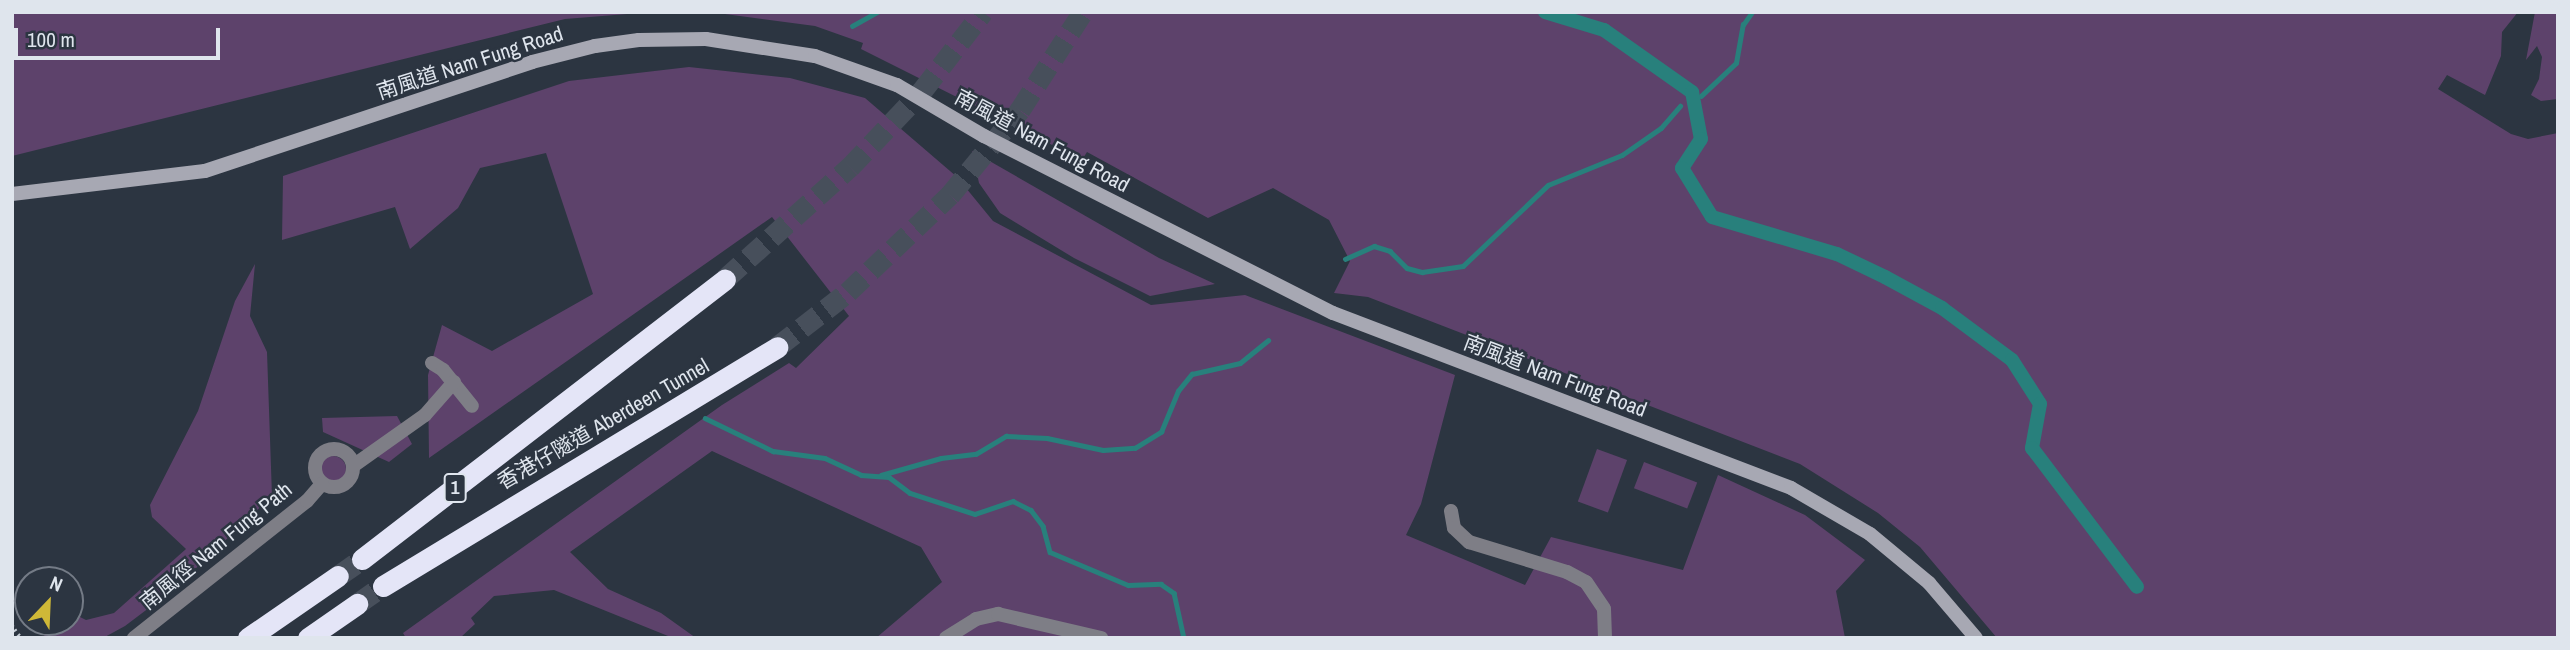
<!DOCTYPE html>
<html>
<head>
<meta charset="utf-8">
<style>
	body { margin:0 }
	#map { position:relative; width:2570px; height:650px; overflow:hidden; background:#2c3541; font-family:"Archivo Narrow","Noto Sans TC",sans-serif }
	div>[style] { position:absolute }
	.green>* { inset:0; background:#5d426b; transform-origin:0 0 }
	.round { border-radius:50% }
	.stream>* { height:4.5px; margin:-2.25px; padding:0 2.25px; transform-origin:2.25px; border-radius:2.25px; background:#28807c }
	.canal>* { height:14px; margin:-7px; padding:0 7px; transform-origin:7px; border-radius:7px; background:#28807c }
	.highway-tunnel>* { height:21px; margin-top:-10.5px; transform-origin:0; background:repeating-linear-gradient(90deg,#474f5b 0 21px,transparent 0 31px) }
	.street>* { height:14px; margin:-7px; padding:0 7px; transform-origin:7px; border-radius:7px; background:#7e7e86 }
	.street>.ring { margin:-7px; padding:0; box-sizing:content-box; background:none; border:14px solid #7e7e86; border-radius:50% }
	.secondary>* { height:14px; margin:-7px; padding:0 7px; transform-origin:7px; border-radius:7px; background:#a7a8b3 }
	.highway>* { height:21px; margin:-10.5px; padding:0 10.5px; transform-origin:10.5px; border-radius:10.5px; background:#e4e5f7 }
	.rail>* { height:7px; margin-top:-3.5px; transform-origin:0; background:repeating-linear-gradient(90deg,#2c3541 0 13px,#c7ced6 0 26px); box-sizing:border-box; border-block:2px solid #c7ced6 }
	span { translate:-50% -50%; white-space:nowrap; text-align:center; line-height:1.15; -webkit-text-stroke:5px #2c3541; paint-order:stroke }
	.shield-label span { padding:2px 5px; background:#2c3541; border:2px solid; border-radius:5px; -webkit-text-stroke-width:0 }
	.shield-label { font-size:19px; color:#dfe5ed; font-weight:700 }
	.street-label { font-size:21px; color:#dfe5ed }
	.frame { position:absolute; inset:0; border:14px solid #dfe5ed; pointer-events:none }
	.north { position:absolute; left:14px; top:566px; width:70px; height:70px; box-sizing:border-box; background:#2c3541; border:2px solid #747b86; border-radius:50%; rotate:23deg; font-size:19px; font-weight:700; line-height:28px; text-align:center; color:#dfe5ed }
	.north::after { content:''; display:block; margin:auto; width:24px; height:32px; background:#cfb837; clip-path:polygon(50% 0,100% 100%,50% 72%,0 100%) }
	.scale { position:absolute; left:14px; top:28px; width:206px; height:32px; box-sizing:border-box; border:4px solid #dfe5ed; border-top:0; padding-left:9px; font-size:21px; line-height:24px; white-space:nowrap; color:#dfe5ed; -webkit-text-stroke:5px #2c3541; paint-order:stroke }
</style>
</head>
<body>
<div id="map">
	<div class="green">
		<div style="clip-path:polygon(12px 12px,652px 12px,565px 19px,12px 156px)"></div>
		<div style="clip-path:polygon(710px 12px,2518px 12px,2502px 32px,2501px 56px,2485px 95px,2447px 75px,2438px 89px,2511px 134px,2528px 139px,2558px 133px,2558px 638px,1997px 638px,1920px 547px,1878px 513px,1800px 464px,1368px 297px,1334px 293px,1350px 261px,1329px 220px,1273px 188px,1208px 218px,1087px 152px,1082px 160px,861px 49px,863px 43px,815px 26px)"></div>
		<div style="clip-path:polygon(2535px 12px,2558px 12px,2558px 99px,2541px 101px,2531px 95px,2539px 79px,2542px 57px,2537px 46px,2526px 60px)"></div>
		<div style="clip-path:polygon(689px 67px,790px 78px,865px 98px,957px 177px,993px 221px,1151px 305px,1245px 295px,1455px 375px,1421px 504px,1406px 535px,1525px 585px,1551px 537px,1683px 570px,1718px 475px,1805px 515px,1865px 560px,1836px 591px,1845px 638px,876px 638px,942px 582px,921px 547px,712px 451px,570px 552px,608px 589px,661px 613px,696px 638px,673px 638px,554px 590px,494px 596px,471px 618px,475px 624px,460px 638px,406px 638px,403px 633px,722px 405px,789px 363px,796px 368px,849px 316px,772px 217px,429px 458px,428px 375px,442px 325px,492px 351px,593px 294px,546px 153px,480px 168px,458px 208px,410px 249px,395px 207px,282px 240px,283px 176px,569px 81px)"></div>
		<div style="clip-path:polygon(972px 151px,1159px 258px,1215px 284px,1150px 296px,1074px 258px,1000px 213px,979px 183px)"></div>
		<div style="clip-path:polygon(255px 264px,250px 316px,267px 352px,272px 496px,174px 589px,125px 626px,103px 638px,42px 638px,57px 622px,70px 622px,70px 612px,86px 620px,114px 613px,186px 549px,152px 517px,150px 505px,198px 411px,235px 301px)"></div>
		<div style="clip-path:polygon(397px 416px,412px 444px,389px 462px,323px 432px,322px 418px)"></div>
		<div style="left:1597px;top:449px;width:32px;height:56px;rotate:20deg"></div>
		<div class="round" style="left:320px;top:456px;width:26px;height:26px"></div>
		<div style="left:1644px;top:462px;width:57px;height:28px;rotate:21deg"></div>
	</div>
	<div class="stream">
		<div style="left:852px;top:26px;width:29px;rotate:-29deg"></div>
		<div style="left:1701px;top:96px;width:48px;rotate:-43.3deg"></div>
		<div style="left:1736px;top:63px;width:39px;rotate:-80deg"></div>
		<div style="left:1743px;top:25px;width:16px;rotate:-55deg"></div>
		<div style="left:1345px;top:259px;width:32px;rotate:-24deg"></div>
		<div style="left:1374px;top:246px;width:17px;rotate:17deg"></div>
		<div style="left:1390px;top:251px;width:24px;rotate:45deg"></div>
		<div style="left:1407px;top:268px;width:16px;rotate:15deg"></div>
		<div style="left:1422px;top:272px;width:41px;rotate:-8.3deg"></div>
		<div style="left:1463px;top:266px;width:117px;rotate:-43.6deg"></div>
		<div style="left:1548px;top:185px;width:80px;rotate:-22.1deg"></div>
		<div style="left:1622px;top:155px;width:47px;rotate:-34.7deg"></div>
		<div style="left:1661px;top:128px;width:29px;rotate:-49deg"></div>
		<div style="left:705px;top:418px;width:76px;rotate:25.9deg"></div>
		<div style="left:773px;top:451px;width:52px;rotate:7.7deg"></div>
		<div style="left:825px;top:458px;width:40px;rotate:25deg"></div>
		<div style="left:861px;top:475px;width:28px;rotate:4deg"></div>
		<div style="left:889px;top:477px;width:26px;rotate:37deg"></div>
		<div style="left:910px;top:493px;width:68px;rotate:17.9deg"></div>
		<div style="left:975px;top:514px;width:40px;rotate:-18.9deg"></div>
		<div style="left:1013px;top:501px;width:20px;rotate:27deg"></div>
		<div style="left:1031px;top:510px;width:20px;rotate:53deg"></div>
		<div style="left:1043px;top:526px;width:27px;rotate:75deg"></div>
		<div style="left:1050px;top:552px;width:85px;rotate:22.9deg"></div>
		<div style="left:1128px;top:585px;width:33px;rotate:-2deg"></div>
		<div style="left:1161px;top:584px;width:16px;rotate:35deg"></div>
		<div style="left:1174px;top:593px;width:46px;rotate:77.5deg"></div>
		<div style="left:881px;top:475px;width:62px;rotate:-15.8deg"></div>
		<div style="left:941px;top:458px;width:35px;rotate:-7deg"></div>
		<div style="left:976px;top:454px;width:35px;rotate:-31deg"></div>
		<div style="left:1006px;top:436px;width:41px;rotate:2.8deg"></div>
		<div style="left:1047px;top:438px;width:57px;rotate:12.1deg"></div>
		<div style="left:1103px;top:450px;width:32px;rotate:-4deg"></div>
		<div style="left:1135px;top:448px;width:31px;rotate:-32deg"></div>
		<div style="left:1161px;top:432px;width:44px;rotate:-67.5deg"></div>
		<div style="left:1178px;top:391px;width:22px;rotate:-51deg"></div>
		<div style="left:1192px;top:374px;width:49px;rotate:-12.9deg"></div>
		<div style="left:1240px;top:363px;width:36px;rotate:-39deg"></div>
	</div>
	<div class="canal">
		<div style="left:1545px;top:12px;width:62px;rotate:17deg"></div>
		<div style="left:1604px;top:30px;width:108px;rotate:35.2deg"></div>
		<div style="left:1692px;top:92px;width:48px;rotate:79.2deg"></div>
		<div style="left:1701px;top:139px;width:35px;rotate:123deg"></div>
		<div style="left:1682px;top:168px;width:57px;rotate:58.5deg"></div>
		<div style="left:1712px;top:217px;width:130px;rotate:16.5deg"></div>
		<div style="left:1837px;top:254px;width:53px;rotate:25.6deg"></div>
		<div style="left:1885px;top:277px;width:65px;rotate:28.5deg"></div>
		<div style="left:1942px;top:308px;width:87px;rotate:36.6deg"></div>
		<div style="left:2012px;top:360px;width:52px;rotate:57.5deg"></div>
		<div style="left:2040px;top:404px;width:45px;rotate:100.3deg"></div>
		<div style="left:2032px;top:448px;width:174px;rotate:52.9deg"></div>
	</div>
	<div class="highway-tunnel">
		<div style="left:725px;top:279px;width:168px;rotate:-41.9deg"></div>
		<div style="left:850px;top:167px;width:105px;rotate:-46.5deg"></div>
		<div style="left:922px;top:91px;width:100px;rotate:-52.3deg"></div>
		<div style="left:777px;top:347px;width:90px;rotate:-37.8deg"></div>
		<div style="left:848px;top:292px;width:141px;rotate:-43.6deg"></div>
		<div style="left:950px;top:195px;width:110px;rotate:-50.5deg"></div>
		<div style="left:1020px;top:110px;width:117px;rotate:-57.3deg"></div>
		<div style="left:338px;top:576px;width:29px;rotate:-35deg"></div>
		<div style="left:357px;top:604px;width:32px;rotate:-35deg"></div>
	</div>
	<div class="street">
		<div style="left:432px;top:363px;width:13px;rotate:32deg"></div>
		<div style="left:443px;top:370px;width:46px;rotate:51.1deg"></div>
		<div class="ring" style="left:315px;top:449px;width:24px;height:24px"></div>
		<div style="left:353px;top:466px;width:88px;rotate:-35.3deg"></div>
		<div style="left:425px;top:415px;width:44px;rotate:-48.7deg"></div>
		<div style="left:1451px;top:511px;width:17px;rotate:80deg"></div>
		<div style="left:1454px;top:528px;width:21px;rotate:43deg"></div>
		<div style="left:1469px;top:542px;width:102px;rotate:17deg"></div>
		<div style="left:1567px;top:572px;width:21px;rotate:28deg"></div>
		<div style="left:1586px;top:582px;width:32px;rotate:56deg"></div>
		<div style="left:1604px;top:609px;width:29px;rotate:88deg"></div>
		<div style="left:134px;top:638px;width:221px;rotate:-38.4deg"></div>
		<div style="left:307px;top:501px;width:23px;rotate:-49deg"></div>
		<div style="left:946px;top:638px;width:36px;rotate:-32deg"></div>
		<div style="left:976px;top:619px;width:23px;rotate:-13deg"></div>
		<div style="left:998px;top:614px;width:106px;rotate:13.1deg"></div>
	</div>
	<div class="secondary">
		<div style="left:12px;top:194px;width:194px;rotate:-6.8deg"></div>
		<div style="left:205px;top:171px;width:345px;rotate:-18.4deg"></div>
		<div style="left:532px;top:62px;width:65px;rotate:-14.3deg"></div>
		<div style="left:595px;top:46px;width:44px;rotate:-7.8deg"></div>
		<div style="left:639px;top:40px;width:67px;rotate:-0.9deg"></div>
		<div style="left:706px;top:39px;width:110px;rotate:8.9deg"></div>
		<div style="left:815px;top:56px;width:87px;rotate:19.5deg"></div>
		<div style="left:897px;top:85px;width:101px;rotate:30.4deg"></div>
		<div style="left:984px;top:136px;width:391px;rotate:26.9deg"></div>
		<div style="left:1333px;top:313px;width:490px;rotate:20.9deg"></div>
		<div style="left:1791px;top:488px;width:91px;rotate:30.2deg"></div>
		<div style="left:1870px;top:534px;width:77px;rotate:39.7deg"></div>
		<div style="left:1929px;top:583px;width:72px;rotate:49.5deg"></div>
	</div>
	<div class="highway">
		<div style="left:362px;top:559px;width:458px;rotate:-37.6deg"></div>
		<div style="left:383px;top:586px;width:461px;rotate:-31.2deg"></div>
		<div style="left:248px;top:638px;width:109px;rotate:-34.6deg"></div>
		<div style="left:308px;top:638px;width:60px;rotate:-34.8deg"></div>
	</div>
	<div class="rail">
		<div style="left:12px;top:629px;width:4px;rotate:-34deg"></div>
		<div style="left:19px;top:638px;width:4px;rotate:-45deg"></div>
	</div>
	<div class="shield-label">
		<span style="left:455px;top:488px">1</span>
	</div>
	<div class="street-label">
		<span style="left:470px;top:63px;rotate:-18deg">南風道 Nam Fung Road</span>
		<span style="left:1042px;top:141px;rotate:28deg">南風道 Nam Fung Road</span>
		<span style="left:1555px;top:376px;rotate:21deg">南風道 Nam Fung Road</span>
		<span style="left:603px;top:424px;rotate:-30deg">香港仔隧道 Aberdeen Tunnel</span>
		<span style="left:216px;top:546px;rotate:-39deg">南風徑 Nam Fung Path</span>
	</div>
	<div class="frame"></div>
	<div class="north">N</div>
	<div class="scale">100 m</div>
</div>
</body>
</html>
